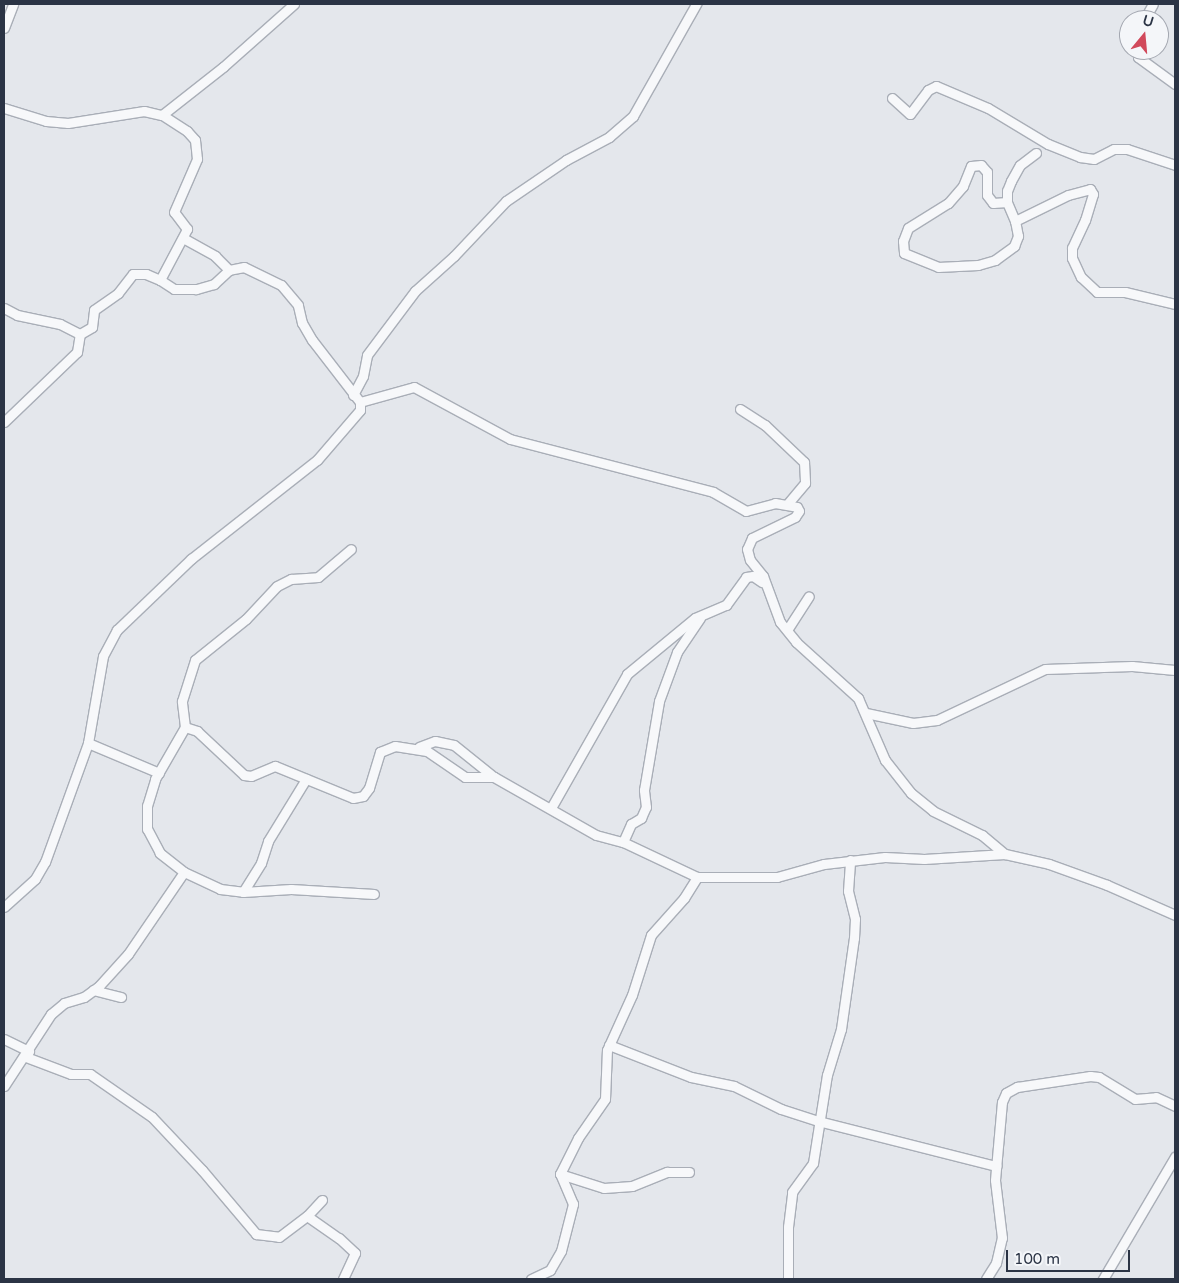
<!DOCTYPE html>
<html>
<head>
<meta charset="utf-8">
<style>
	body { margin:0 }
	#map { position:relative; width:1179px; height:1283px; overflow:hidden; background:#e4e7ec; font-family:"Varela Round",sans-serif }
	div>[style] { position:absolute }
	.roads { filter:drop-shadow(1px 0 #a9aeb7) drop-shadow(-1px 0 #a9aeb7) drop-shadow(0 1px #a9aeb7) drop-shadow(0 -1px #a9aeb7) }
	.minor>* { height:9px; margin:-4.5px; padding:0 4.5px; transform-origin:4.5px; border-radius:4.5px; background:#f7f8fa }
	span { translate:-50% -50%; white-space:nowrap; text-align:center; line-height:1.15; -webkit-text-stroke:4.5px #f4f6f9; paint-order:stroke }
	.frame { position:absolute; inset:0; border:5px solid #2b3445; pointer-events:none }
	.north { position:absolute; left:1119px; top:10px; width:50px; height:50px; box-sizing:border-box; background:#f4f6f9; border:1px solid #a4a8b1; border-radius:50%; rotate:17deg; font-size:14px; font-weight:700; line-height:20px; text-align:center; color:#2b3445 }
	.north::after { content:''; display:block; margin:auto; width:18px; height:22px; background:#d1495b; clip-path:polygon(50% 0,100% 100%,50% 72%,0 100%) }
	.scale { position:absolute; left:1006px; top:1250px; width:124px; height:22px; box-sizing:border-box; border:2px solid #2b3445; border-top:0; padding-left:6px; font-size:15px; line-height:18px; white-space:nowrap; color:#2b3445; -webkit-text-stroke:4px #f4f6f9; paint-order:stroke }
</style>
</head>
<body>
<div id="map">
	<div class="roads">
		<div class="minor">
			<div style="left:1144px;top:20px;width:18px;rotate:-61deg"></div>
			<div style="left:4px;top:28px;width:26px;rotate:-69deg"></div>
			<div style="left:1139px;top:50px;width:7px;rotate:98deg"></div>
			<div style="left:1138px;top:57px;width:46px;rotate:36.1deg"></div>
			<div style="left:892px;top:98px;width:24px;rotate:42deg"></div>
			<div style="left:910px;top:114px;width:30px;rotate:-53deg"></div>
			<div style="left:928px;top:90px;width:9px;rotate:-27deg"></div>
			<div style="left:936px;top:86px;width:56px;rotate:22.9deg"></div>
			<div style="left:988px;top:108px;width:70px;rotate:31deg"></div>
			<div style="left:1048px;top:144px;width:35px;rotate:22deg"></div>
			<div style="left:1080px;top:157px;width:14px;rotate:8deg"></div>
			<div style="left:1094px;top:159px;width:22px;rotate:-27deg"></div>
			<div style="left:1114px;top:149px;width:13px"></div>
			<div style="left:1127px;top:149px;width:51px;rotate:18.4deg"></div>
			<div style="left:4px;top:108px;width:44px;rotate:17.2deg"></div>
			<div style="left:46px;top:121px;width:22px;rotate:5deg"></div>
			<div style="left:68px;top:123px;width:77px;rotate:-9deg"></div>
			<div style="left:144px;top:111px;width:18px;rotate:13deg"></div>
			<div style="left:162px;top:115px;width:78px;rotate:-38.2deg"></div>
			<div style="left:223px;top:67px;width:95px;rotate:-41.6deg"></div>
			<div style="left:1007px;top:202px;width:11px;rotate:-90deg"></div>
			<div style="left:1007px;top:191px;width:11px;rotate:-68deg"></div>
			<div style="left:1011px;top:181px;width:18px;rotate:-61deg"></div>
			<div style="left:1020px;top:165px;width:20px;rotate:-37deg"></div>
			<div style="left:1015px;top:221px;width:21px;rotate:-113deg"></div>
			<div style="left:1007px;top:202px;width:14px;rotate:176deg"></div>
			<div style="left:993px;top:203px;width:10px;rotate:-127deg"></div>
			<div style="left:987px;top:195px;width:23px;rotate:-90deg"></div>
			<div style="left:987px;top:172px;width:9px;rotate:-131deg"></div>
			<div style="left:981px;top:165px;width:10px;rotate:174deg"></div>
			<div style="left:971px;top:166px;width:22px;rotate:112deg"></div>
			<div style="left:963px;top:186px;width:23px;rotate:131deg"></div>
			<div style="left:948px;top:203px;width:47px;rotate:148deg"></div>
			<div style="left:908px;top:228px;width:14px;rotate:111deg"></div>
			<div style="left:903px;top:241px;width:12px;rotate:85deg"></div>
			<div style="left:904px;top:253px;width:37px;rotate:22deg"></div>
			<div style="left:938px;top:267px;width:40px;rotate:-2.9deg"></div>
			<div style="left:978px;top:265px;width:18px;rotate:-16deg"></div>
			<div style="left:995px;top:260px;width:24px;rotate:-36deg"></div>
			<div style="left:1014px;top:246px;width:11px;rotate:-68deg"></div>
			<div style="left:1018px;top:236px;width:15px;rotate:-101deg"></div>
			<div style="left:1015px;top:221px;width:59px;rotate:-26.1deg"></div>
			<div style="left:1068px;top:195px;width:23px;rotate:-15deg"></div>
			<div style="left:1090px;top:189px;width:6px;rotate:59deg"></div>
			<div style="left:1093px;top:194px;width:27px;rotate:107deg"></div>
			<div style="left:1085px;top:220px;width:31px;rotate:115deg"></div>
			<div style="left:1072px;top:248px;width:10px;rotate:90deg"></div>
			<div style="left:1072px;top:258px;width:21px;rotate:65deg"></div>
			<div style="left:1081px;top:277px;width:22px;rotate:43deg"></div>
			<div style="left:1097px;top:292px;width:28px"></div>
			<div style="left:1125px;top:292px;width:51px;rotate:13.5deg"></div>
			<div style="left:183px;top:238px;width:37px;rotate:29deg"></div>
			<div style="left:215px;top:256px;width:20px;rotate:45deg"></div>
			<div style="left:4px;top:308px;width:15px;rotate:28deg"></div>
			<div style="left:17px;top:315px;width:44px;rotate:11.8deg"></div>
			<div style="left:60px;top:324px;width:22px;rotate:27deg"></div>
			<div style="left:80px;top:334px;width:14px;rotate:-30deg"></div>
			<div style="left:92px;top:327px;width:17px;rotate:-83deg"></div>
			<div style="left:94px;top:310px;width:29px;rotate:-35deg"></div>
			<div style="left:118px;top:293px;width:24px;rotate:-52deg"></div>
			<div style="left:133px;top:274px;width:13px"></div>
			<div style="left:146px;top:274px;width:15px;rotate:23deg"></div>
			<div style="left:160px;top:280px;width:58px;rotate:-62.1deg"></div>
			<div style="left:187px;top:229px;width:21px;rotate:-127deg"></div>
			<div style="left:174px;top:212px;width:58px;rotate:-66.5deg"></div>
			<div style="left:197px;top:159px;width:19px;rotate:-96deg"></div>
			<div style="left:195px;top:140px;width:12px;rotate:-132deg"></div>
			<div style="left:187px;top:131px;width:30px;rotate:-147deg"></div>
			<div style="left:353px;top:395px;width:21px;rotate:-62deg"></div>
			<div style="left:363px;top:376px;width:21px;rotate:-79deg"></div>
			<div style="left:367px;top:355px;width:80px;rotate:-53.1deg"></div>
			<div style="left:415px;top:291px;width:52px;rotate:-41.9deg"></div>
			<div style="left:454px;top:256px;width:76px;rotate:-46.6deg"></div>
			<div style="left:506px;top:201px;width:73px;rotate:-34.3deg"></div>
			<div style="left:566px;top:160px;width:49px;rotate:-28.1deg"></div>
			<div style="left:609px;top:137px;width:32px;rotate:-41deg"></div>
			<div style="left:633px;top:116px;width:129px;rotate:-60.6deg"></div>
			<div style="left:360px;top:402px;width:56px;rotate:-15.5deg"></div>
			<div style="left:414px;top:387px;width:109px;rotate:28.4deg"></div>
			<div style="left:510px;top:439px;width:210px;rotate:14.6deg"></div>
			<div style="left:713px;top:492px;width:38px;rotate:30deg"></div>
			<div style="left:746px;top:511px;width:30px;rotate:-15deg"></div>
			<div style="left:775px;top:503px;width:22px;rotate:10deg"></div>
			<div style="left:797px;top:507px;width:4px;rotate:63deg"></div>
			<div style="left:799px;top:511px;width:7px;rotate:124deg"></div>
			<div style="left:795px;top:517px;width:48px;rotate:154deg"></div>
			<div style="left:752px;top:538px;width:12px;rotate:114deg"></div>
			<div style="left:747px;top:549px;width:11px;rotate:75deg"></div>
			<div style="left:750px;top:560px;width:21px;rotate:51deg"></div>
			<div style="left:763px;top:576px;width:49px;rotate:69.7deg"></div>
			<div style="left:780px;top:622px;width:26px;rotate:51deg"></div>
			<div style="left:796px;top:642px;width:84px;rotate:42.1deg"></div>
			<div style="left:858px;top:698px;width:68px;rotate:66.5deg"></div>
			<div style="left:885px;top:760px;width:42px;rotate:51.8deg"></div>
			<div style="left:911px;top:793px;width:28px;rotate:39deg"></div>
			<div style="left:933px;top:811px;width:55px;rotate:26.1deg"></div>
			<div style="left:982px;top:835px;width:30px;rotate:40deg"></div>
			<div style="left:1005px;top:854px;width:45px;rotate:12.8deg"></div>
			<div style="left:1049px;top:864px;width:62px;rotate:19.9deg"></div>
			<div style="left:1107px;top:885px;width:74px;rotate:23.8deg"></div>
			<div style="left:740px;top:409px;width:30px;rotate:33deg"></div>
			<div style="left:765px;top:425px;width:54px;rotate:43.5deg"></div>
			<div style="left:804px;top:462px;width:21px;rotate:87deg"></div>
			<div style="left:805px;top:483px;width:26px;rotate:130deg"></div>
			<div style="left:4px;top:422px;width:101px;rotate:-43.8deg"></div>
			<div style="left:77px;top:352px;width:18px;rotate:-81deg"></div>
			<div style="left:787px;top:630px;width:40px;rotate:-57.1deg"></div>
			<div style="left:866px;top:713px;width:48px;rotate:12deg"></div>
			<div style="left:913px;top:723px;width:24px;rotate:-7deg"></div>
			<div style="left:937px;top:720px;width:119px;rotate:-25.3deg"></div>
			<div style="left:1045px;top:669px;width:87px;rotate:-2deg"></div>
			<div style="left:1132px;top:666px;width:43px;rotate:5.3deg"></div>
			<div style="left:185px;top:727px;width:13px;rotate:18deg"></div>
			<div style="left:197px;top:731px;width:64px;rotate:43.1deg"></div>
			<div style="left:244px;top:775px;width:7px;rotate:8deg"></div>
			<div style="left:251px;top:776px;width:26px;rotate:-23deg"></div>
			<div style="left:275px;top:766px;width:84px;rotate:22.3deg"></div>
			<div style="left:353px;top:798px;width:10px;rotate:-11deg"></div>
			<div style="left:363px;top:796px;width:10px;rotate:-53deg"></div>
			<div style="left:369px;top:788px;width:38px;rotate:-73deg"></div>
			<div style="left:380px;top:752px;width:16px;rotate:-22deg"></div>
			<div style="left:395px;top:746px;width:32px;rotate:9deg"></div>
			<div style="left:427px;top:751px;width:46px;rotate:34.4deg"></div>
			<div style="left:465px;top:777px;width:29px"></div>
			<div style="left:88px;top:743px;width:77px;rotate:22.9deg"></div>
			<div style="left:419px;top:747px;width:17px;rotate:-21deg"></div>
			<div style="left:435px;top:741px;width:19px;rotate:12deg"></div>
			<div style="left:454px;top:745px;width:51px;rotate:38.7deg"></div>
			<div style="left:494px;top:777px;width:117px;rotate:29.6deg"></div>
			<div style="left:596px;top:835px;width:28px;rotate:15deg"></div>
			<div style="left:623px;top:842px;width:82px;rotate:25.3deg"></div>
			<div style="left:551px;top:808px;width:154px;rotate:-60.4deg"></div>
			<div style="left:627px;top:674px;width:88px;rotate:-39.5deg"></div>
			<div style="left:695px;top:618px;width:34px;rotate:-23deg"></div>
			<div style="left:726px;top:605px;width:34px;rotate:-54deg"></div>
			<div style="left:746px;top:577px;width:7px;rotate:-8deg"></div>
			<div style="left:753px;top:576px;width:11px;rotate:34deg"></div>
			<div style="left:623px;top:842px;width:20px;rotate:-66deg"></div>
			<div style="left:631px;top:824px;width:12px;rotate:-31deg"></div>
			<div style="left:641px;top:818px;width:12px;rotate:-66deg"></div>
			<div style="left:646px;top:807px;width:17px;rotate:-97deg"></div>
			<div style="left:644px;top:790px;width:90px;rotate:-80.4deg"></div>
			<div style="left:659px;top:701px;width:52px;rotate:-69.8deg"></div>
			<div style="left:677px;top:652px;width:41px;rotate:-55.9deg"></div>
			<div style="left:184px;top:872px;width:31px;rotate:-142deg"></div>
			<div style="left:160px;top:853px;width:27px;rotate:-118deg"></div>
			<div style="left:147px;top:829px;width:23px;rotate:-90deg"></div>
			<div style="left:147px;top:806px;width:28px;rotate:-73deg"></div>
			<div style="left:155px;top:779px;width:60px;rotate:-60deg"></div>
			<div style="left:185px;top:727px;width:26px;rotate:-97deg"></div>
			<div style="left:182px;top:701px;width:43px;rotate:-72.4deg"></div>
			<div style="left:195px;top:660px;width:65px;rotate:-38.8deg"></div>
			<div style="left:246px;top:619px;width:45px;rotate:-46.8deg"></div>
			<div style="left:277px;top:586px;width:16px;rotate:-27deg"></div>
			<div style="left:291px;top:579px;width:27px;rotate:-4deg"></div>
			<div style="left:318px;top:577px;width:43px;rotate:-40.3deg"></div>
			<div style="left:243px;top:892px;width:34px;rotate:-58deg"></div>
			<div style="left:261px;top:863px;width:23px;rotate:-72deg"></div>
			<div style="left:268px;top:841px;width:73px;rotate:-58.5deg"></div>
			<div style="left:4px;top:907px;width:42px;rotate:-42.1deg"></div>
			<div style="left:35px;top:879px;width:20px;rotate:-60deg"></div>
			<div style="left:45px;top:862px;width:127px;rotate:-70.1deg"></div>
			<div style="left:88px;top:743px;width:88px;rotate:-80.2deg"></div>
			<div style="left:103px;top:656px;width:30px;rotate:-62deg"></div>
			<div style="left:117px;top:630px;width:103px;rotate:-43.8deg"></div>
			<div style="left:191px;top:559px;width:160px;rotate:-38.2deg"></div>
			<div style="left:317px;top:460px;width:66px;rotate:-49.3deg"></div>
			<div style="left:360px;top:410px;width:8px;rotate:-90deg"></div>
			<div style="left:360px;top:402px;width:78px;rotate:-127.7deg"></div>
			<div style="left:312px;top:340px;width:20px;rotate:-120deg"></div>
			<div style="left:302px;top:323px;width:18px;rotate:-103deg"></div>
			<div style="left:298px;top:305px;width:26px;rotate:-130deg"></div>
			<div style="left:281px;top:285px;width:41px;rotate:-154.1deg"></div>
			<div style="left:244px;top:267px;width:15px;rotate:169deg"></div>
			<div style="left:229px;top:270px;width:21px;rotate:137deg"></div>
			<div style="left:214px;top:284px;width:19px;rotate:164deg"></div>
			<div style="left:196px;top:289px;width:22px;rotate:180deg"></div>
			<div style="left:174px;top:289px;width:17px;rotate:-147deg"></div>
			<div style="left:93px;top:990px;width:29px;rotate:14deg"></div>
			<div style="left:4px;top:1039px;width:28px;rotate:26deg"></div>
			<div style="left:609px;top:1045px;width:88px;rotate:21.3deg"></div>
			<div style="left:691px;top:1077px;width:44px;rotate:11.8deg"></div>
			<div style="left:734px;top:1086px;width:52px;rotate:26.1deg"></div>
			<div style="left:781px;top:1109px;width:39px;rotate:18deg"></div>
			<div style="left:818px;top:1121px;width:184px;rotate:14.2deg"></div>
			<div style="left:26px;top:1057px;width:48px;rotate:20.7deg"></div>
			<div style="left:71px;top:1074px;width:19px"></div>
			<div style="left:90px;top:1074px;width:75px;rotate:34.7deg"></div>
			<div style="left:152px;top:1117px;width:73px;rotate:46.7deg"></div>
			<div style="left:202px;top:1170px;width:84px;rotate:49.8deg"></div>
			<div style="left:256px;top:1234px;width:23px;rotate:7deg"></div>
			<div style="left:279px;top:1237px;width:35px;rotate:-37deg"></div>
			<div style="left:307px;top:1216px;width:39px;rotate:35deg"></div>
			<div style="left:339px;top:1238px;width:22px;rotate:43deg"></div>
			<div style="left:355px;top:1253px;width:29px;rotate:115deg"></div>
			<div style="left:4px;top:1086px;width:86px;rotate:-56.9deg"></div>
			<div style="left:51px;top:1014px;width:17px;rotate:-40deg"></div>
			<div style="left:64px;top:1003px;width:21px;rotate:-17deg"></div>
			<div style="left:84px;top:997px;width:19px;rotate:-36deg"></div>
			<div style="left:99px;top:986px;width:43px;rotate:-47.8deg"></div>
			<div style="left:128px;top:954px;width:99px;rotate:-55.7deg"></div>
			<div style="left:184px;top:872px;width:40px;rotate:25deg"></div>
			<div style="left:220px;top:889px;width:23px;rotate:7deg"></div>
			<div style="left:243px;top:892px;width:48px;rotate:-3.6deg"></div>
			<div style="left:291px;top:889px;width:83px;rotate:3.4deg"></div>
			<div style="left:560px;top:1174px;width:46px;rotate:17.7deg"></div>
			<div style="left:604px;top:1188px;width:28px;rotate:-4deg"></div>
			<div style="left:632px;top:1186px;width:38px;rotate:-22deg"></div>
			<div style="left:667px;top:1172px;width:22px"></div>
			<div style="left:307px;top:1216px;width:22px;rotate:-47deg"></div>
			<div style="left:531px;top:1279px;width:21px;rotate:-25deg"></div>
			<div style="left:550px;top:1270px;width:22px;rotate:-60deg"></div>
			<div style="left:561px;top:1251px;width:49px;rotate:-75.7deg"></div>
			<div style="left:573px;top:1204px;width:33px;rotate:-113deg"></div>
			<div style="left:560px;top:1174px;width:40px;rotate:-63.4deg"></div>
			<div style="left:578px;top:1138px;width:47px;rotate:-55.3deg"></div>
			<div style="left:605px;top:1099px;width:49px;rotate:-87.7deg"></div>
			<div style="left:607px;top:1050px;width:60px;rotate:-65.6deg"></div>
			<div style="left:632px;top:995px;width:63px;rotate:-72.4deg"></div>
			<div style="left:651px;top:935px;width:50px;rotate:-48.3deg"></div>
			<div style="left:684px;top:898px;width:25px;rotate:-58deg"></div>
			<div style="left:697px;top:877px;width:80px"></div>
			<div style="left:777px;top:877px;width:49px;rotate:-15.5deg"></div>
			<div style="left:824px;top:864px;width:61px;rotate:-6.5deg"></div>
			<div style="left:885px;top:857px;width:39px;rotate:3deg"></div>
			<div style="left:924px;top:859px;width:81px;rotate:-3.5deg"></div>
			<div style="left:788px;top:1279px;width:52px;rotate:-90deg"></div>
			<div style="left:788px;top:1227px;width:35px;rotate:-83deg"></div>
			<div style="left:792px;top:1192px;width:36px;rotate:-54deg"></div>
			<div style="left:813px;top:1163px;width:89px;rotate:-81deg"></div>
			<div style="left:827px;top:1075px;width:48px;rotate:-73.1deg"></div>
			<div style="left:841px;top:1029px;width:92px;rotate:-81.9deg"></div>
			<div style="left:854px;top:938px;width:19px;rotate:-87deg"></div>
			<div style="left:855px;top:919px;width:29px;rotate:-104deg"></div>
			<div style="left:848px;top:891px;width:31px;rotate:-86deg"></div>
			<div style="left:986px;top:1279px;width:19px;rotate:-58deg"></div>
			<div style="left:996px;top:1263px;width:26px;rotate:-77deg"></div>
			<div style="left:1002px;top:1238px;width:58px;rotate:-96.9deg"></div>
			<div style="left:995px;top:1180px;width:78px;rotate:-84.9deg"></div>
			<div style="left:1002px;top:1102px;width:10px;rotate:-66deg"></div>
			<div style="left:1006px;top:1093px;width:13px;rotate:-29deg"></div>
			<div style="left:1017px;top:1087px;width:74px;rotate:-8.6deg"></div>
			<div style="left:1090px;top:1076px;width:9px;rotate:6deg"></div>
			<div style="left:1099px;top:1077px;width:42px;rotate:31.4deg"></div>
			<div style="left:1135px;top:1099px;width:21px;rotate:-5deg"></div>
			<div style="left:1156px;top:1097px;width:21px;rotate:25deg"></div>
			<div style="left:1103px;top:1279px;width:142px;rotate:-59.5deg"></div>
		</div>
	</div>
	<div class="frame"></div>
	<div class="north">U</div>
	<div class="scale">100 m</div>
</div>
</body>
</html>
